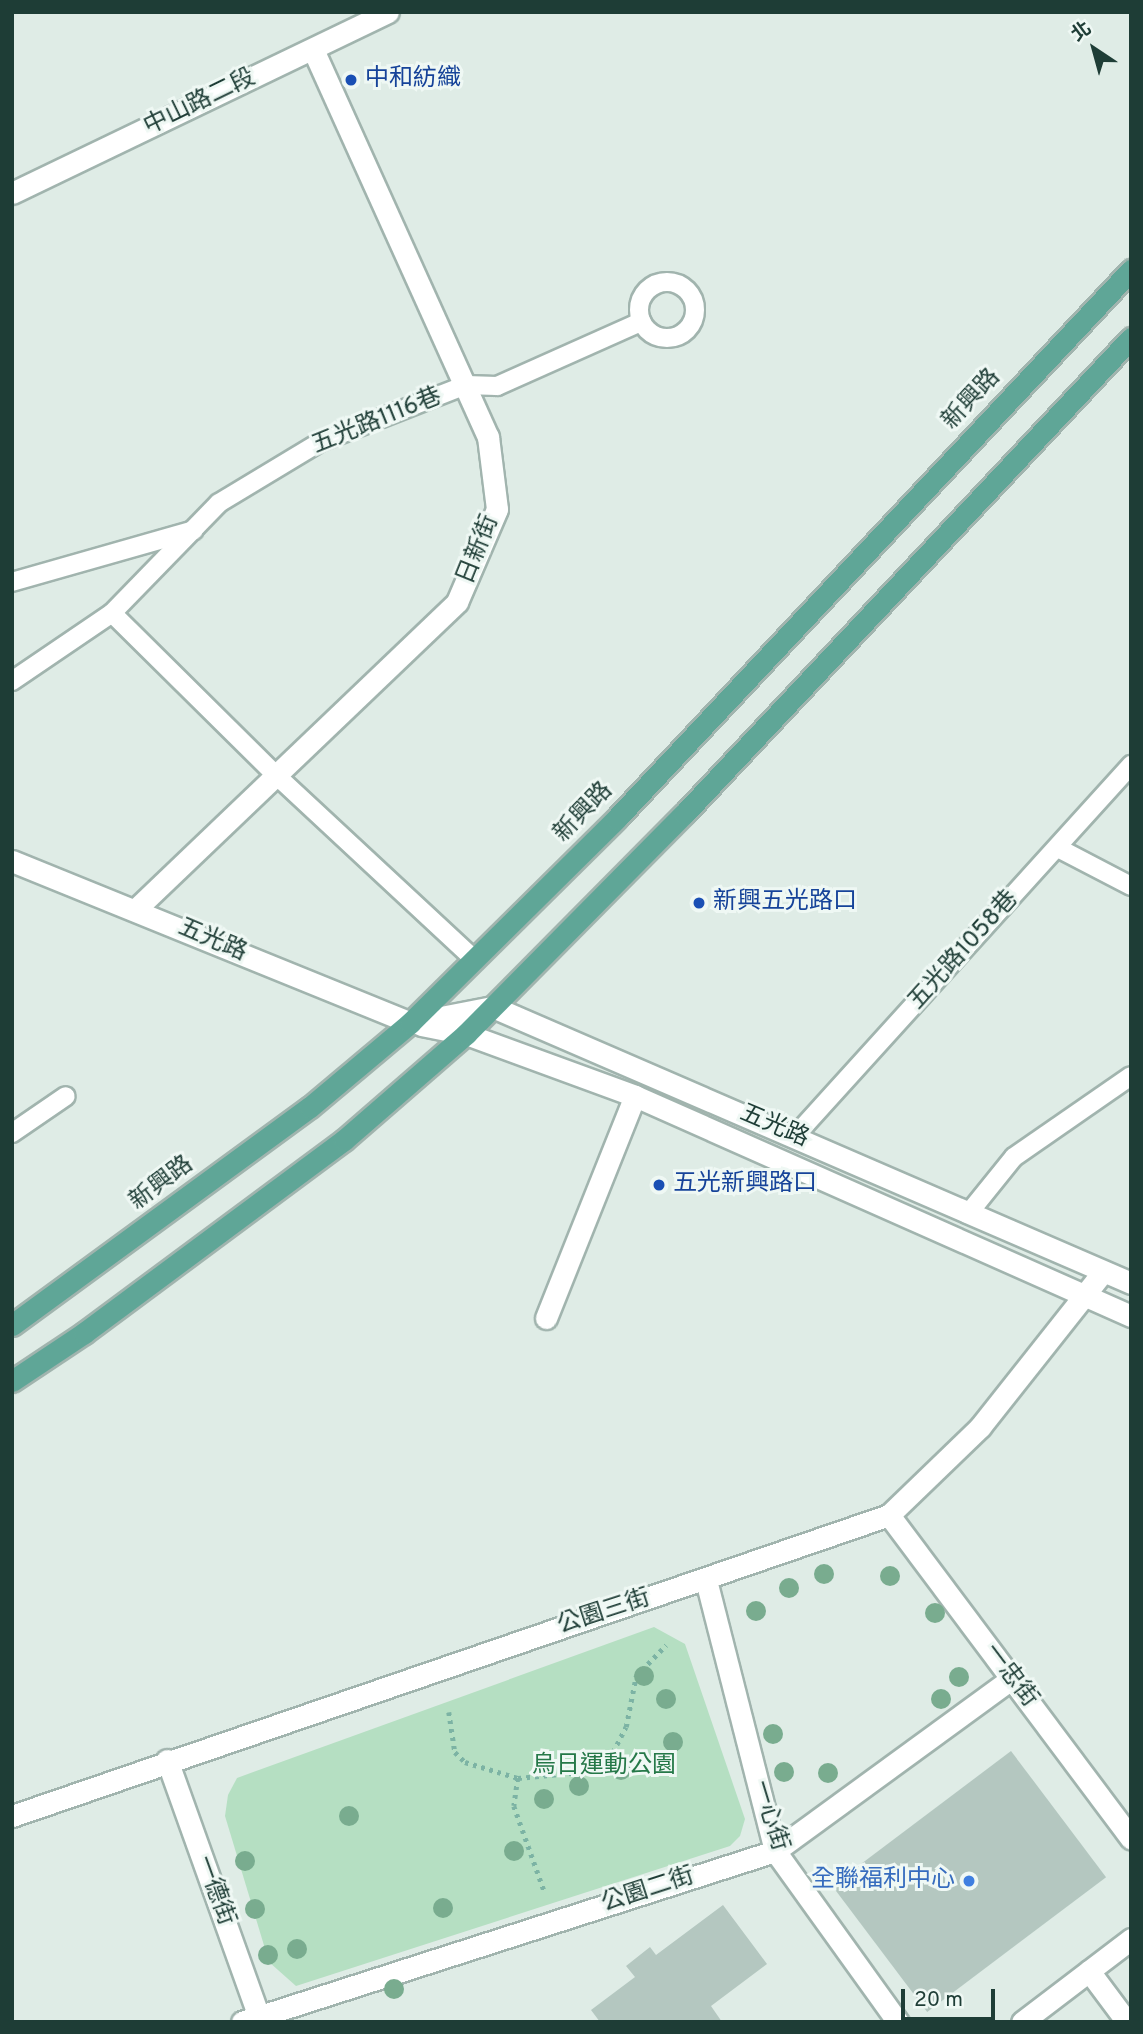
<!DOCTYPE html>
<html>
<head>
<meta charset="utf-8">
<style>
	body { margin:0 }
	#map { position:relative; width:1143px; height:2034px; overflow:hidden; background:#dfece6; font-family:Overpass,"Noto Sans TC",sans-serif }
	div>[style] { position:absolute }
	.green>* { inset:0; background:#b5dfc2 }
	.building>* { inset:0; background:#b4c7c0; transform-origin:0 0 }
	.path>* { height:4.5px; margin-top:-2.25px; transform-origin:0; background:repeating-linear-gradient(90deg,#7cb3a4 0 3.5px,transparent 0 8.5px) }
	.roads { filter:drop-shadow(2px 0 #a1b4ae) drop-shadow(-2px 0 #a1b4ae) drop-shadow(0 2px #a1b4ae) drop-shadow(0 -2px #a1b4ae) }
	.lane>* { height:18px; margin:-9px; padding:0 9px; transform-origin:9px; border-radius:9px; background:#fff }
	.lane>.ring { margin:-9px; padding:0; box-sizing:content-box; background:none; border:18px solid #fff; border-radius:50% }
	.street>* { height:21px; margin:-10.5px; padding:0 10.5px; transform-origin:10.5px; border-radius:10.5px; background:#fff }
	.secondary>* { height:21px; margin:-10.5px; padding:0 10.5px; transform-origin:10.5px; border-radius:10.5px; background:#fff }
	.primary>* { height:21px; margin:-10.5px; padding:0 10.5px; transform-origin:10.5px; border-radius:10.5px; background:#5fa697 }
	.trees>* { width:20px; height:20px; margin:-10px; border-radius:50%; background:#79ac8f }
	.dots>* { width:19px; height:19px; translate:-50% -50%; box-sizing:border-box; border:4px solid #eff8f4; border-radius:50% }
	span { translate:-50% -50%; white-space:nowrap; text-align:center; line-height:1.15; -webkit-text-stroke:6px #eff8f4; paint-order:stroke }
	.transit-label { font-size:24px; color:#164399 }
	.left { translate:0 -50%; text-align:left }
	.street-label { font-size:24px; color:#1e3d36 }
	.park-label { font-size:24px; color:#257848 }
	.shop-label { font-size:24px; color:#366cbe }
	.right { translate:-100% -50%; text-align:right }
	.frame { position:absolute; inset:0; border:14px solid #1e3d36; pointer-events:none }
	.north { position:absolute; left:1059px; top:14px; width:70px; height:70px; -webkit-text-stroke:5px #eff8f4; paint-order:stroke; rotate:324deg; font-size:19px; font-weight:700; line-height:28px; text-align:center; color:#1e3d36 }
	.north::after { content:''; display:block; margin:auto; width:24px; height:32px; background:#1e3d36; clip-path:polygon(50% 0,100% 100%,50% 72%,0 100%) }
	.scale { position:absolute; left:901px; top:1989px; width:94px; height:32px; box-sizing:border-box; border:4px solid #1e3d36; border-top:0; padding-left:9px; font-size:21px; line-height:24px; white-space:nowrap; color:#1e3d36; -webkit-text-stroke:5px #eff8f4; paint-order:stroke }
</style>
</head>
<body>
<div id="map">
	<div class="green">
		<div style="clip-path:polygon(654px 1627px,685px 1644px,745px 1819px,740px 1836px,730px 1846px,296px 1986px,269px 1962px,225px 1816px,228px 1795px,237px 1778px)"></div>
	</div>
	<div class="building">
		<div style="left:1011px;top:1751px;width:158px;height:224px;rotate:53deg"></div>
		<div style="clip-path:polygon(723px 1905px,767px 1964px,711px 2006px,722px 2022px,600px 2022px,591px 2010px,635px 1977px,626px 1966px,650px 1947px,656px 1955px)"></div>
	</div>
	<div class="path">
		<div style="left:449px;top:1712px;width:40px;rotate:81.5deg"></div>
		<div style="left:455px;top:1752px;width:14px;rotate:45deg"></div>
		<div style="left:465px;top:1762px;width:55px;rotate:16.8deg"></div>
		<div style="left:518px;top:1778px;width:74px;rotate:-5.4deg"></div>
		<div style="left:592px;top:1771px;width:28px;rotate:-42deg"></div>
		<div style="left:613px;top:1752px;width:28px;rotate:-63deg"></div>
		<div style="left:626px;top:1727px;width:52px;rotate:-78.9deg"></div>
		<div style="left:636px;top:1676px;width:43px;rotate:-45.9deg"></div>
		<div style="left:518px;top:1778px;width:28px;rotate:98deg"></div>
		<div style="left:514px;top:1806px;width:92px;rotate:70.4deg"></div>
	</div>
	<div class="roads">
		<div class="lane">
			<div class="ring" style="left:639px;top:282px;width:38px;height:38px"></div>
			<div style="left:12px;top:582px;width:189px;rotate:-15.9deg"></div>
			<div style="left:112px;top:613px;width:232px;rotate:44.7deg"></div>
			<div style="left:277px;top:776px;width:270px;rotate:42.9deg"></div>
			<div style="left:12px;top:681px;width:121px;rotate:-34.2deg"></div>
			<div style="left:112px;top:613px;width:153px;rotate:-45.8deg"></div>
			<div style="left:219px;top:503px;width:118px;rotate:-31.1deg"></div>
			<div style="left:320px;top:442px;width:157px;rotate:-21.3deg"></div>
			<div style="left:466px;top:385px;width:31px;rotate:2deg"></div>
			<div style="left:497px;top:386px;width:158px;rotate:-24deg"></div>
			<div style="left:1058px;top:848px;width:82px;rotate:27.5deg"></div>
			<div style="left:12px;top:1133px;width:65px;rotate:-34.4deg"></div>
			<div style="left:795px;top:1136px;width:501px;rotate:-47.83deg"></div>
			<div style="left:968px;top:1214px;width:73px;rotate:-51.1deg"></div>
			<div style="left:1014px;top:1157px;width:142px;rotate:-34.7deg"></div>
		</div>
		<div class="street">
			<div style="left:12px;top:861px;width:430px;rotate:22.1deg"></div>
			<div style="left:136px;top:909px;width:444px;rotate:-43.7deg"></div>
			<div style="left:457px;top:602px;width:101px;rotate:-66.7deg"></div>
			<div style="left:497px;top:509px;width:73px;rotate:-97.1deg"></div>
			<div style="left:488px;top:437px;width:425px;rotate:-114.3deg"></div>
			<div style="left:546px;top:1318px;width:239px;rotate:-68.2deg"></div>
			<div style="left:889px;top:1515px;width:404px;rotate:53.2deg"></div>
			<div style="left:706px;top:1580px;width:280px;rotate:75.7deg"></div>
			<div style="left:775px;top:1851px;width:211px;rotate:54.3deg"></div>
			<div style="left:167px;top:1760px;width:278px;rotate:70.3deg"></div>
			<div style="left:12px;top:1816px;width:927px;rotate:-18.94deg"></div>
			<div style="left:889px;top:1515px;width:127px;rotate:-44deg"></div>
			<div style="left:980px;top:1427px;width:198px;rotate:-51.6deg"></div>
			<div style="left:1089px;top:1971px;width:64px;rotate:53.3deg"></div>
			<div style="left:242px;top:2022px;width:560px;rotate:-17.79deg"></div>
			<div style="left:775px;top:1851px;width:293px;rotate:-36.1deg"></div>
			<div style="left:1022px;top:2022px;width:137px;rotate:-37.3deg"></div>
		</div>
		<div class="secondary">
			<div style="left:12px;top:193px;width:417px;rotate:-25.7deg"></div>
			<div style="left:410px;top:1023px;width:85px;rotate:-10.9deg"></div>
			<div style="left:493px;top:1007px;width:695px;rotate:23.39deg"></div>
			<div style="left:421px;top:1025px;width:46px;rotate:11.3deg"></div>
			<div style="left:466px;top:1034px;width:180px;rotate:20.1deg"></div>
			<div style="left:635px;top:1096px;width:543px;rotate:23.92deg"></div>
		</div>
		<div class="primary">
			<div style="left:12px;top:1325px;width:369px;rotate:-36.2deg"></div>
			<div style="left:310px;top:1107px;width:131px;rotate:-40deg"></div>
			<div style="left:410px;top:1023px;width:290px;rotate:-44.7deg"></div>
			<div style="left:616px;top:819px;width:753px;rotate:-46.83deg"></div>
			<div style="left:12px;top:1381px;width:87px;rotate:-33.7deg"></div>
			<div style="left:84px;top:1333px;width:324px;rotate:-36.6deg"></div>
			<div style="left:344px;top:1140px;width:162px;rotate:-41deg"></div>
			<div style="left:466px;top:1034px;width:310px;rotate:-45.3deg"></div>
			<div style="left:684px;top:814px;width:653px;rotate:-46.8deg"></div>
		</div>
	</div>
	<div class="trees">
		<div style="left:824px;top:1574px"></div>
		<div style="left:890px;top:1576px"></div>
		<div style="left:789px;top:1588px"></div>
		<div style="left:756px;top:1611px"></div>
		<div style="left:935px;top:1613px"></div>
		<div style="left:644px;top:1676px"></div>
		<div style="left:959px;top:1677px"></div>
		<div style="left:666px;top:1699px"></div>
		<div style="left:941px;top:1699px"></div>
		<div style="left:773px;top:1734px"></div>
		<div style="left:673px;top:1742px"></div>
		<div style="left:621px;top:1770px"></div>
		<div style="left:784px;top:1772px"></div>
		<div style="left:828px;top:1773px"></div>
		<div style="left:579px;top:1786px"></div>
		<div style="left:544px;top:1799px"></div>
		<div style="left:349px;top:1816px"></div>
		<div style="left:514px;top:1851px"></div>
		<div style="left:245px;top:1861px"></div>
		<div style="left:443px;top:1908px"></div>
		<div style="left:255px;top:1909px"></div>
		<div style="left:297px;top:1949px"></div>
		<div style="left:268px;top:1955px"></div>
		<div style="left:394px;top:1989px"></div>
	</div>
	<div class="dots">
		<div style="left:351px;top:80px;background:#1a4fb4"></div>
		<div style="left:699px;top:903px;background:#1a4fb4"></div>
		<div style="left:659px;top:1185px;background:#1a4fb4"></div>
		<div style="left:969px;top:1881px;background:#3f7fe0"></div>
	</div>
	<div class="transit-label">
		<span class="left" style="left:365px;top:80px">中和紡織</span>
		<span class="left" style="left:713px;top:903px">新興五光路口</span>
		<span class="left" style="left:673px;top:1185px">五光新興路口</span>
	</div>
	<div class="street-label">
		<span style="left:200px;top:103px;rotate:-26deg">中山路二段</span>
		<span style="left:972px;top:400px;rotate:-47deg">新興路</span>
		<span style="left:377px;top:422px;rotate:-22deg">五光路1116巷</span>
		<span style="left:479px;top:550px;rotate:-68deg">日新街</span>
		<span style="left:584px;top:813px;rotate:-46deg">新興路</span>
		<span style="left:212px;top:941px;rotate:23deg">五光路</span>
		<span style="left:964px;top:951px;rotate:-48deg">五光路1058巷</span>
		<span style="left:774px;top:1127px;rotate:23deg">五光路</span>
		<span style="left:162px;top:1184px;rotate:-37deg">新興路</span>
		<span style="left:604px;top:1613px;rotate:-18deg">公園三街</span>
		<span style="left:1010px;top:1676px;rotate:53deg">一忠街</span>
		<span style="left:769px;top:1816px;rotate:73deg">一心街</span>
		<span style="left:214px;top:1891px;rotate:70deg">一德街</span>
		<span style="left:648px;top:1891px;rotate:-18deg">公園二街</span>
	</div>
	<div class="park-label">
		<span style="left:604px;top:1767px">烏日運動公園</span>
	</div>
	<div class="shop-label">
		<span class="right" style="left:955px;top:1881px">全聯福利中心</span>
	</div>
	<div class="frame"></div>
	<div class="north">北</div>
	<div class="scale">20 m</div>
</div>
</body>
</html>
